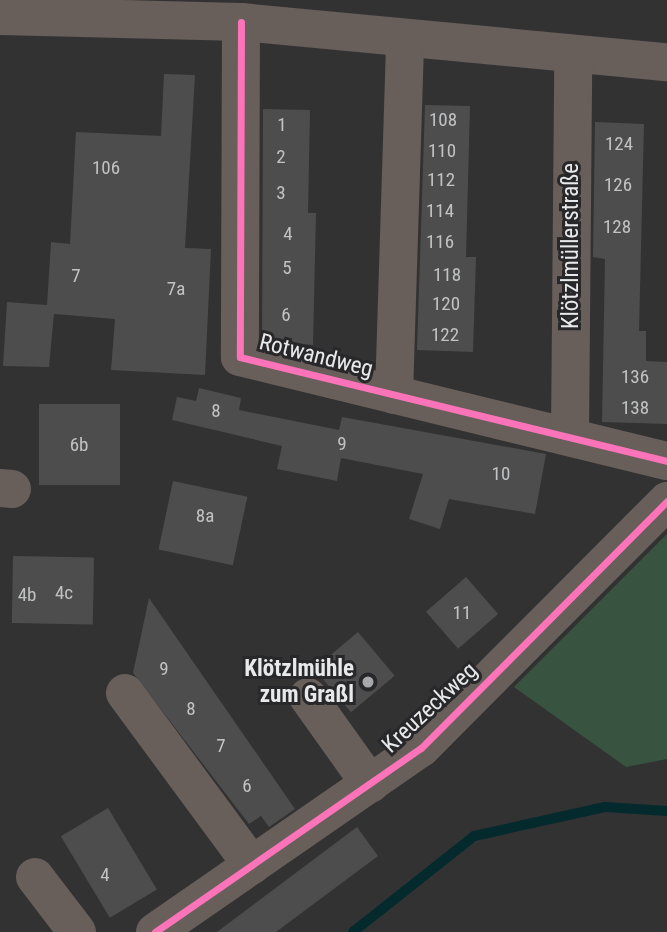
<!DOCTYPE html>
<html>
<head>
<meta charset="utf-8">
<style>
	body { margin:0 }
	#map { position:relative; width:667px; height:932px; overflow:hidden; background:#323233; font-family:"Roboto Condensed",sans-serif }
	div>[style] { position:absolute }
	.green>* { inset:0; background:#395341 }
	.stream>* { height:10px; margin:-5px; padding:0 5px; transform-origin:5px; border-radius:5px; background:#042a2d }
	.building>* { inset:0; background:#4d4d4e; transform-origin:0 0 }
	.minor>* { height:38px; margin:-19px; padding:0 19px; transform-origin:19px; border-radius:19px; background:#685e5a }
	.cycleway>* { height:7px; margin:-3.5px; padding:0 3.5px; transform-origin:3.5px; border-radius:3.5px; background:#fb73b8 }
	.dots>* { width:19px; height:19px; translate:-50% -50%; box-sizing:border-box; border:4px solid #28282a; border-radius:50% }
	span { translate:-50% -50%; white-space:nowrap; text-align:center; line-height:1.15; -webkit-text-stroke:6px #28282a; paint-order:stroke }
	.number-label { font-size:19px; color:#c1c2c3 }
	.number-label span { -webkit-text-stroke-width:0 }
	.street-label { font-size:23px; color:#e8e9ea }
	.poi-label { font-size:23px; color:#e8e9ea; font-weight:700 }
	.right { translate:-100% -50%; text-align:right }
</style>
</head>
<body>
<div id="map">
	<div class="green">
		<div style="clip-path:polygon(667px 534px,667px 759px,626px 767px,514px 687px)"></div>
	</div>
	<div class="stream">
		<div style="left:353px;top:932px;width:154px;rotate:-38.4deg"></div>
		<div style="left:474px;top:836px;width:134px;rotate:-12.5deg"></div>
		<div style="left:605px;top:807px;width:62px;rotate:3.7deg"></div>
	</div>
	<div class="building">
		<div style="clip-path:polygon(164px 74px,195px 75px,185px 248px,211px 249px,205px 375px,111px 370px,115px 319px,54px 314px,49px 367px,3px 366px,7px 302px,47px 305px,51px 242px,70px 244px,76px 132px,161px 136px)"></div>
		<div style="clip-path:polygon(425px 105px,470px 106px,466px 257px,476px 257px,473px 352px,417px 350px)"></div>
		<div style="clip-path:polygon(263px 109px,310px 110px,308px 213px,316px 213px,313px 345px,262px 340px)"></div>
		<div style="clip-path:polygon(595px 122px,644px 124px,639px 331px,646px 331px,646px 361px,667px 362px,667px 424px,602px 422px,605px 259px,593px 257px)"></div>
		<div style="clip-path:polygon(199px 388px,241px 398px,239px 410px,339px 430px,342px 417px,546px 454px,535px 514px,449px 499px,440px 529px,409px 519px,423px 474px,341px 458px,337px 481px,277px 469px,282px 446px,172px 420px,177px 397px,196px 401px)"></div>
		<div style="left:39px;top:404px;width:81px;height:81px"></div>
		<div style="left:173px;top:481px;width:76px;height:70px;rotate:12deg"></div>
		<div style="left:13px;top:556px;width:81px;height:67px;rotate:1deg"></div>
		<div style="left:466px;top:577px;width:49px;height:53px;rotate:49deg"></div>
		<div style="clip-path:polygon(149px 598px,295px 809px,269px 827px,261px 816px,249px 824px,133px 673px)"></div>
		<div style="left:358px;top:632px;width:57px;height:57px;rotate:50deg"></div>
		<div style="left:108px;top:808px;width:95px;height:55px;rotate:59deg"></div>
		<div style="clip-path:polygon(357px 827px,378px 856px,276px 932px,217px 932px)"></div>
	</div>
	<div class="minor">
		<div style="left:0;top:16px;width:241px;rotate:1.4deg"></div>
		<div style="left:241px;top:22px;width:428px;rotate:5.4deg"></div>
		<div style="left:241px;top:22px;width:335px;rotate:90.2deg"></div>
		<div style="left:240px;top:357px;width:439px;rotate:13.7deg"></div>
		<div style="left:394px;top:395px;width:357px;rotate:-88.2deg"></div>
		<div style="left:570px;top:434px;width:377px;rotate:-89.5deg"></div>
		<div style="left:0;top:488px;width:12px;rotate:5deg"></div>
		<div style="left:125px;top:693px;width:214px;rotate:53.6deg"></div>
		<div style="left:308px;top:697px;width:107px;rotate:54.5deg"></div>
		<div style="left:35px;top:877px;width:69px;rotate:52.6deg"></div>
		<div style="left:155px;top:932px;width:323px;rotate:-34.7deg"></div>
		<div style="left:421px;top:748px;width:349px;rotate:-45.1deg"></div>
	</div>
	<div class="cycleway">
		<div style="left:241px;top:22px;width:335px;rotate:90.2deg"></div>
		<div style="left:240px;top:357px;width:439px;rotate:13.7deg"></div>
		<div style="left:155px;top:932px;width:323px;rotate:-34.7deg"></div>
		<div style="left:421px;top:748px;width:349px;rotate:-45.1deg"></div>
	</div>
	<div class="dots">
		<div style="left:368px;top:682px;background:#a8a9aa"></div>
	</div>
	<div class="number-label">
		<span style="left:443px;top:120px">108</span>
		<span style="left:282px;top:125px">1</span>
		<span style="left:619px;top:144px">124</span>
		<span style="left:442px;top:151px">110</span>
		<span style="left:281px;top:157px">2</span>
		<span style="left:106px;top:168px">106</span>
		<span style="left:441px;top:180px">112</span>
		<span style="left:618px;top:185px">126</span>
		<span style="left:281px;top:193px">3</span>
		<span style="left:440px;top:211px">114</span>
		<span style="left:617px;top:227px">128</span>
		<span style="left:288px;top:234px">4</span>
		<span style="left:440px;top:242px">116</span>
		<span style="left:287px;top:268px">5</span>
		<span style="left:447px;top:275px">118</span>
		<span style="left:76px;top:276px">7</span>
		<span style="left:176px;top:289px">7a</span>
		<span style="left:446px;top:304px">120</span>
		<span style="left:286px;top:315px">6</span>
		<span style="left:445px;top:335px">122</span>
		<span style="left:635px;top:377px">136</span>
		<span style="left:635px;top:408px">138</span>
		<span style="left:216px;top:411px">8</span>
		<span style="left:342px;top:444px">9</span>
		<span style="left:79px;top:445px">6b</span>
		<span style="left:501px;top:474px">10</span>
		<span style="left:205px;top:516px">8a</span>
		<span style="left:64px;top:593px">4c</span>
		<span style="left:27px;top:595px">4b</span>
		<span style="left:462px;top:613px">11</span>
		<span style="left:164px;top:669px">9</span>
		<span style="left:191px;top:709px">8</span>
		<span style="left:221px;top:746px">7</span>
		<span style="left:247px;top:786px">6</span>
		<span style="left:105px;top:875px">4</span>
	</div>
	<div class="street-label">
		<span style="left:571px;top:246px;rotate:-90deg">Klötzlmüllerstraße</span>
		<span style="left:316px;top:356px;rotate:14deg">Rotwandweg</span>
		<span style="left:430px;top:708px;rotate:-43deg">Kreuzeckweg</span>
	</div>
	<div class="poi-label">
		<span class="right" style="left:354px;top:682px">Klötzlmühle<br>zum Graßl</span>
	</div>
</div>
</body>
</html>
